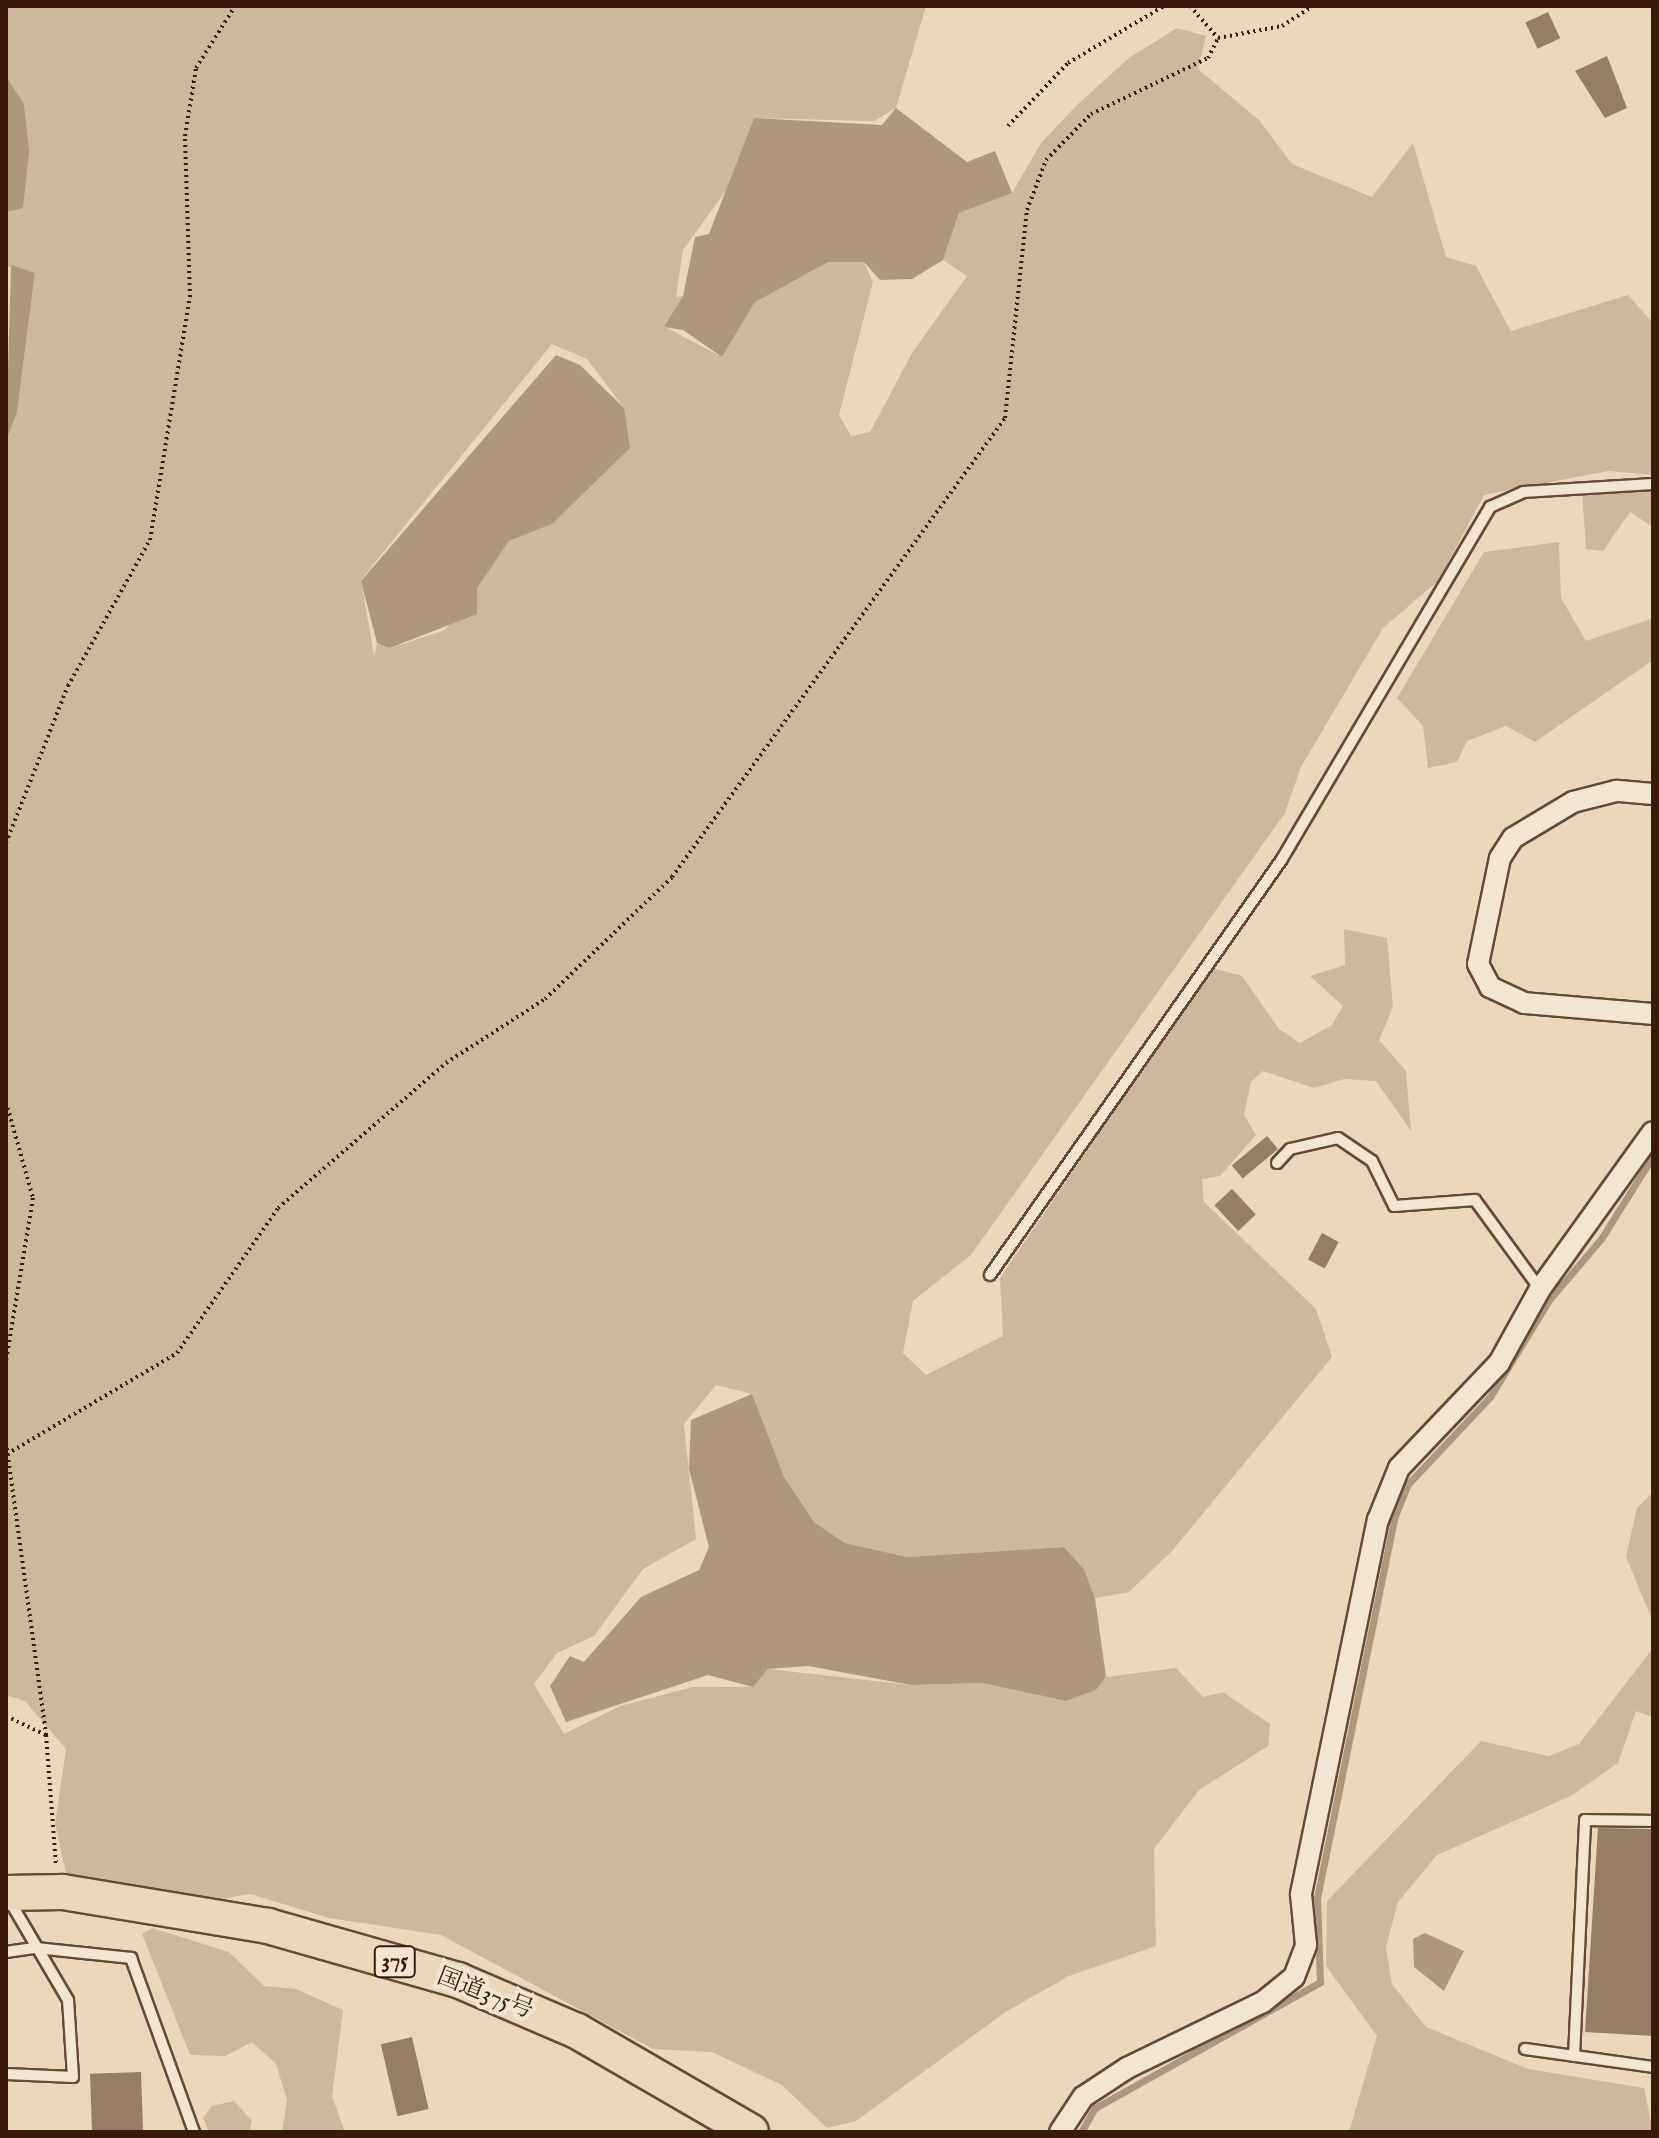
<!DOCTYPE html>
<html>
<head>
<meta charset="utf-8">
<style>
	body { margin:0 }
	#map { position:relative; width:1659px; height:2138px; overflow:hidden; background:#ebd8bb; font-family:"IM FELL English","Noto Serif JP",serif }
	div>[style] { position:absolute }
	.green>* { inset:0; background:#cdb89d }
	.water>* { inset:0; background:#af977f }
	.stream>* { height:7px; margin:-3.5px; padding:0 3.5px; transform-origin:3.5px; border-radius:3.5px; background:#af977f }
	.building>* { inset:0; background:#967d67; transform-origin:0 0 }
	.path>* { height:4px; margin-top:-2px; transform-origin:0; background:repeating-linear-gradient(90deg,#3a1a0b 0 2px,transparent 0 6px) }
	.roads { filter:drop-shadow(2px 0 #664a37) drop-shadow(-2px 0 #664a37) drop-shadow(0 2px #664a37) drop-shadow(0 -2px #664a37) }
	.service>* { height:10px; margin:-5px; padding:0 5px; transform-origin:5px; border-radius:5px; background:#f2e6d3 }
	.minor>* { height:20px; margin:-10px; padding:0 10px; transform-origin:10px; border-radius:10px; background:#f2e6d3 }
	.trunk>* { height:34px; margin:-17px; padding:0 17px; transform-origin:17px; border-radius:17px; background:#ebd8bb }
	span { translate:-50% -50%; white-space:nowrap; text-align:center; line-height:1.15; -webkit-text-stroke:8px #f2e6d3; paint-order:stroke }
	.shield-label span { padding:2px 6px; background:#f2e6d3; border:2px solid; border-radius:6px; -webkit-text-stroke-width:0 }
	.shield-label { font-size:22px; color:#3a1a0b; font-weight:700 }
	.street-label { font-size:24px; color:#3a1a0b }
	.frame { position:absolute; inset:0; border:8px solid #3a1a0b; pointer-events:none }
</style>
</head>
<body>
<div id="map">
	<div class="green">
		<div style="clip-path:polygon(evenodd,6px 6px,926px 6px,896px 108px,874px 121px,754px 118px,727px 189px,683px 250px,676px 297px,683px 296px,665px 327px,722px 357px,755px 302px,826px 262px,864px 262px,873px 282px,839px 415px,851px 436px,870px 432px,912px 353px,967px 276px,943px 260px,959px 213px,1012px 193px,1041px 143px,1077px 105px,1129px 58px,1177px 28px,1206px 36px,1198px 69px,1259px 120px,1292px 164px,1372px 197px,1413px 143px,1446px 257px,1476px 266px,1511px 331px,1628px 295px,1653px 323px,1653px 475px,1608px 471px,1484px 495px,1438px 581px,1383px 628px,1301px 767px,1285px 813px,971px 1255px,913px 1301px,903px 1353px,926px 1375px,1003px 1336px,1000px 1278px,1212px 968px,1242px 976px,1279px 1029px,1300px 1043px,1332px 1025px,1343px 1006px,1310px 976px,1345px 965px,1344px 929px,1387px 938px,1393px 1007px,1379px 1040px,1406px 1071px,1411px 1131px,1376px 1081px,1344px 1079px,1314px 1088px,1263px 1071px,1251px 1082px,1244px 1115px,1256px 1135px,1220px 1176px,1202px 1179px,1204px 1202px,1316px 1309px,1332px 1357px,1172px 1551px,1129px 1592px,1095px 1598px,1084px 1569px,1064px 1547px,907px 1557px,845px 1543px,814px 1522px,783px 1477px,752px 1394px,716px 1385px,684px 1424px,696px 1539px,643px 1569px,594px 1636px,557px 1653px,534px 1684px,564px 1734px,620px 1706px,693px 1687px,753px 1687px,768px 1669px,911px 1685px,982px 1683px,1066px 1701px,1096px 1690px,1106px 1677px,1176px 1668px,1203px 1697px,1223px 1692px,1270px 1724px,1268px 1746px,1199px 1790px,1154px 1849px,1156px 1946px,1069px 1976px,1007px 2011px,856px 2121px,827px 2128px,782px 2085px,712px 2052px,653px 2049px,441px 1935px,329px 1918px,250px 1894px,216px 1900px,66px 1873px,55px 1824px,66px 1749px,25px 1701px,6px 1695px,6px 441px,17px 413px,35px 273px,6px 266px,6px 212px,23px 207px,24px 104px,6px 76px,6px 6px,552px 344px,587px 359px,624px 408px,552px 524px,509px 541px,445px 630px,391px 648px,377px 643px,374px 656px,361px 580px,552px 344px)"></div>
		<div style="clip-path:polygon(1653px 489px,1653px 527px,1630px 512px,1603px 551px,1586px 549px,1582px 491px)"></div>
		<div style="clip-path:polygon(1559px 542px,1561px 598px,1586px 641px,1653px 618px,1653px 660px,1535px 742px,1506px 726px,1467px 741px,1457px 762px,1428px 768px,1423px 726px,1397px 698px,1484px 552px)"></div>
		<div style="clip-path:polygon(1653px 1492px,1653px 1622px,1626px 1557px,1637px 1508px)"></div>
		<div style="clip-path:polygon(1653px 1648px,1653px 1717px,1636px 1711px,1618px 1763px,1571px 1796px,1437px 1855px,1398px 1902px,1386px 1947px,1392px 1984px,1426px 2027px,1528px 2069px,1644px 2088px,1653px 2132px,1349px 2132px,1377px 2036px,1326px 1966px,1327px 1901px,1481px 1741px,1549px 1756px,1579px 1744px)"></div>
		<div style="clip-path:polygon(152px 1928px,229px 1952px,264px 1986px,296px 1989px,343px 2010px,332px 2096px,345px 2132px,282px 2132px,287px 2100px,276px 2064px,252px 2042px,225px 2056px,190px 2055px,142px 1934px)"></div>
		<div style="clip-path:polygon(234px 2101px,252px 2121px,249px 2132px,209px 2132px,203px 2118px,212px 2106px)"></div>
	</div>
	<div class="water">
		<div style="clip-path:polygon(6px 76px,24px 104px,29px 151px,23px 208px,6px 212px)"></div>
		<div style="clip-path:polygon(896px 108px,967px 162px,995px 151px,1012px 193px,959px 213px,943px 260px,912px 279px,880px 280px,864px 262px,828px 262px,755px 302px,722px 357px,683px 330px,664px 327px,683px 296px,695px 237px,709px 234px,754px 118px,882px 125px)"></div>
		<div style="clip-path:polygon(11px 265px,35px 273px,17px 413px,6px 441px)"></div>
		<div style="clip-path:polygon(556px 355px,580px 365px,624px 408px,630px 448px,552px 524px,509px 541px,477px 588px,477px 614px,390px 648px,377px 643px,361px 581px)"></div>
		<div style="clip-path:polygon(752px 1394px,784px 1477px,814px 1522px,845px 1543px,907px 1557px,1064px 1547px,1084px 1569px,1095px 1598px,1106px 1677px,1096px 1690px,1066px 1701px,982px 1683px,911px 1685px,808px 1666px,768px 1669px,753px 1687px,708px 1675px,566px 1722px,550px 1686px,570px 1656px,584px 1662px,641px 1597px,699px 1570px,709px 1547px,689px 1469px,691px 1420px)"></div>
		<div style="clip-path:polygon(1425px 1933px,1464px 1951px,1444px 1991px,1414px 1967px,1413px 1939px)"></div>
	</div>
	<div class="stream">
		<div style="left:1081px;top:2132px;width:28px;rotate:-60deg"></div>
		<div style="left:1095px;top:2108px;width:258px;rotate:-29.2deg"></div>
		<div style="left:1320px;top:1982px;width:84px;rotate:-92deg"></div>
		<div style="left:1317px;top:1898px;width:390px;rotate:-78.5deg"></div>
		<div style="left:1395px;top:1516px;width:35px;rotate:-68deg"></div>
		<div style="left:1408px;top:1484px;width:120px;rotate:-46.7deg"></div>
		<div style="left:1490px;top:1397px;width:114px;rotate:-58.7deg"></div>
		<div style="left:1549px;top:1300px;width:80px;rotate:-49.6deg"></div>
		<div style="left:1601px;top:1239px;width:98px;rotate:-57.9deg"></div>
	</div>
	<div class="building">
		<div style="left:1548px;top:12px;width:29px;height:25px;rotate:65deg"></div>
		<div style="clip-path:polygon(1607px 56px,1627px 108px,1605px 118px,1575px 71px)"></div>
		<div style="left:1267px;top:1136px;width:17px;height:46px;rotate:50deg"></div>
		<div style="left:1232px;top:1189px;width:35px;height:24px;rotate:47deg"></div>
		<div style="left:1322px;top:1233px;width:19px;height:30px;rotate:28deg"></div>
		<div style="clip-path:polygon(1598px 1828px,1653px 1829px,1653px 2036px,1585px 2032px)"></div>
		<div style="left:412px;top:2037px;width:74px;height:32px;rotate:77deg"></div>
		<div style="left:141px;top:2072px;width:60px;height:51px;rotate:88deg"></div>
	</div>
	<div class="path">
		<div style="left:1190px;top:6px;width:43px;rotate:48.8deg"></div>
		<div style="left:1218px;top:38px;width:65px;rotate:-10.6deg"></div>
		<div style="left:1282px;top:26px;width:37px;rotate:-33deg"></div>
		<div style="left:1008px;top:126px;width:87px;rotate:-46.4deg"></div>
		<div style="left:1068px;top:63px;width:112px;rotate:-30.7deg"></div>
		<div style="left:6px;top:843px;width:169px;rotate:-68.5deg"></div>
		<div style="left:68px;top:686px;width:167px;rotate:-60.7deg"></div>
		<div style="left:150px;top:540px;width:246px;rotate:-80.7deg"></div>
		<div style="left:190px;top:297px;width:161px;rotate:-91.8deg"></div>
		<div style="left:185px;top:136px;width:69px;rotate:-80.8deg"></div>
		<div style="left:196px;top:68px;width:73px;rotate:-57.8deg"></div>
		<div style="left:6px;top:1102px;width:100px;rotate:74.3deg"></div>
		<div style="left:33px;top:1198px;width:165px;rotate:99.4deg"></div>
		<div style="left:6px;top:1442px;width:296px;rotate:82.2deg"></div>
		<div style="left:46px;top:1735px;width:131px;rotate:85.6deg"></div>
		<div style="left:7px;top:1454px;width:198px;rotate:-30.7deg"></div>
		<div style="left:177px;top:1353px;width:177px;rotate:-55.1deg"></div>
		<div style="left:278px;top:1208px;width:222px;rotate:-40.8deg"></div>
		<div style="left:446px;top:1063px;width:118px;rotate:-32.9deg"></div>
		<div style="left:545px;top:999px;width:176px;rotate:-43.8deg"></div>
		<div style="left:672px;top:877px;width:567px;rotate:-54.04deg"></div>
		<div style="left:1005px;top:418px;width:209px;rotate:-84deg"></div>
		<div style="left:1027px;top:210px;width:53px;rotate:-69.2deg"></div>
		<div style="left:1046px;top:160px;width:64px;rotate:-45.6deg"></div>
		<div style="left:1091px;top:114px;width:130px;rotate:-25.6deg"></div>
		<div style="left:1208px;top:58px;width:22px;rotate:-63deg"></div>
		<div style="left:6px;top:1716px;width:44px;rotate:25.4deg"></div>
	</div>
	<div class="roads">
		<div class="service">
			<div style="left:1277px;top:1163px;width:19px;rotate:-47deg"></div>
			<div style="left:1290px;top:1149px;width:49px;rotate:-12.9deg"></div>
			<div style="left:1338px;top:1138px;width:41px;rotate:34.1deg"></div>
			<div style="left:1372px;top:1161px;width:50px;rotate:63.9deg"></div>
			<div style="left:1394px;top:1206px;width:81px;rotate:-4.2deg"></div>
			<div style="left:1475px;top:1200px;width:110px;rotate:53.9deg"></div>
			<div style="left:990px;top:1275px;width:508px;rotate:-54.93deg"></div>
			<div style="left:1282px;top:859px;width:409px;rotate:-59.4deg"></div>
			<div style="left:1490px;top:507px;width:36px;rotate:-24deg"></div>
			<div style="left:1523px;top:492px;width:130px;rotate:-3.5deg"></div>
			<div style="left:6px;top:1952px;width:30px;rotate:-8deg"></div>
			<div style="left:36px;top:1948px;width:96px;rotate:6deg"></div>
			<div style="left:131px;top:1958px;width:185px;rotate:70.1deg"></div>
			<div style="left:1525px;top:2049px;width:129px;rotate:8deg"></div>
			<div style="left:1574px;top:2056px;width:236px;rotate:-87.3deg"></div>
			<div style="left:1585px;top:1820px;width:68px;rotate:0.8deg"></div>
			<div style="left:6px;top:2074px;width:67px;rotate:2.6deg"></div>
			<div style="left:73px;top:2077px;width:77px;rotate:-93.7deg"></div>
			<div style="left:68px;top:2000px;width:116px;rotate:-120.5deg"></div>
		</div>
		<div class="minor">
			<div style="left:1653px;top:794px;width:37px;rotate:-175deg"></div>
			<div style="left:1616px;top:791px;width:44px;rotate:165.7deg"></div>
			<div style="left:1573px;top:802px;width:70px;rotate:149deg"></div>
			<div style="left:1513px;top:838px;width:24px;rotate:123deg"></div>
			<div style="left:1500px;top:858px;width:108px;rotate:101.7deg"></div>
			<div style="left:1478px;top:964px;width:26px;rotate:62deg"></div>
			<div style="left:1490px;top:987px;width:38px;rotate:25deg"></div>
			<div style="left:1524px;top:1003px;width:129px;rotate:4.9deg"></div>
			<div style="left:1060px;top:2132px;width:42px;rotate:-56.7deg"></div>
			<div style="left:1083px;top:2097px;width:53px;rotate:-33.4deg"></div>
			<div style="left:1127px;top:2068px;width:151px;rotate:-25.9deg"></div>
			<div style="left:1263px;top:2002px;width:40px;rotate:-39deg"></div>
			<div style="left:1294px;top:1977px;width:34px;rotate:-69deg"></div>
			<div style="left:1306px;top:1945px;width:51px;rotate:-95.6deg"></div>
			<div style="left:1301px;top:1894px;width:382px;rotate:-78.4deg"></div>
			<div style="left:1378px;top:1520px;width:56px;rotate:-68deg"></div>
			<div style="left:1399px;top:1468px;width:145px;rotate:-46.4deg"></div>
			<div style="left:1499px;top:1363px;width:85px;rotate:-61deg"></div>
			<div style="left:1540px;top:1289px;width:193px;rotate:-54.3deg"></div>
		</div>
		<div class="trunk">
			<div style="left:6px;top:1893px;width:57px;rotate:-1deg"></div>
			<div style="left:63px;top:1892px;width:208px;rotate:9.4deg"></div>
			<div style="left:268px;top:1926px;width:198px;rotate:15.9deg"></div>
			<div style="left:458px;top:1980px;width:129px;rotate:23.2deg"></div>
			<div style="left:577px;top:2031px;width:201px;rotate:30.1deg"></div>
		</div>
	</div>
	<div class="shield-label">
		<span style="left:395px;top:1962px">375</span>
	</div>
	<div class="street-label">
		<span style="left:485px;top:1994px;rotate:21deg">国道375号</span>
	</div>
	<div class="frame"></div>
</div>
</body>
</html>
